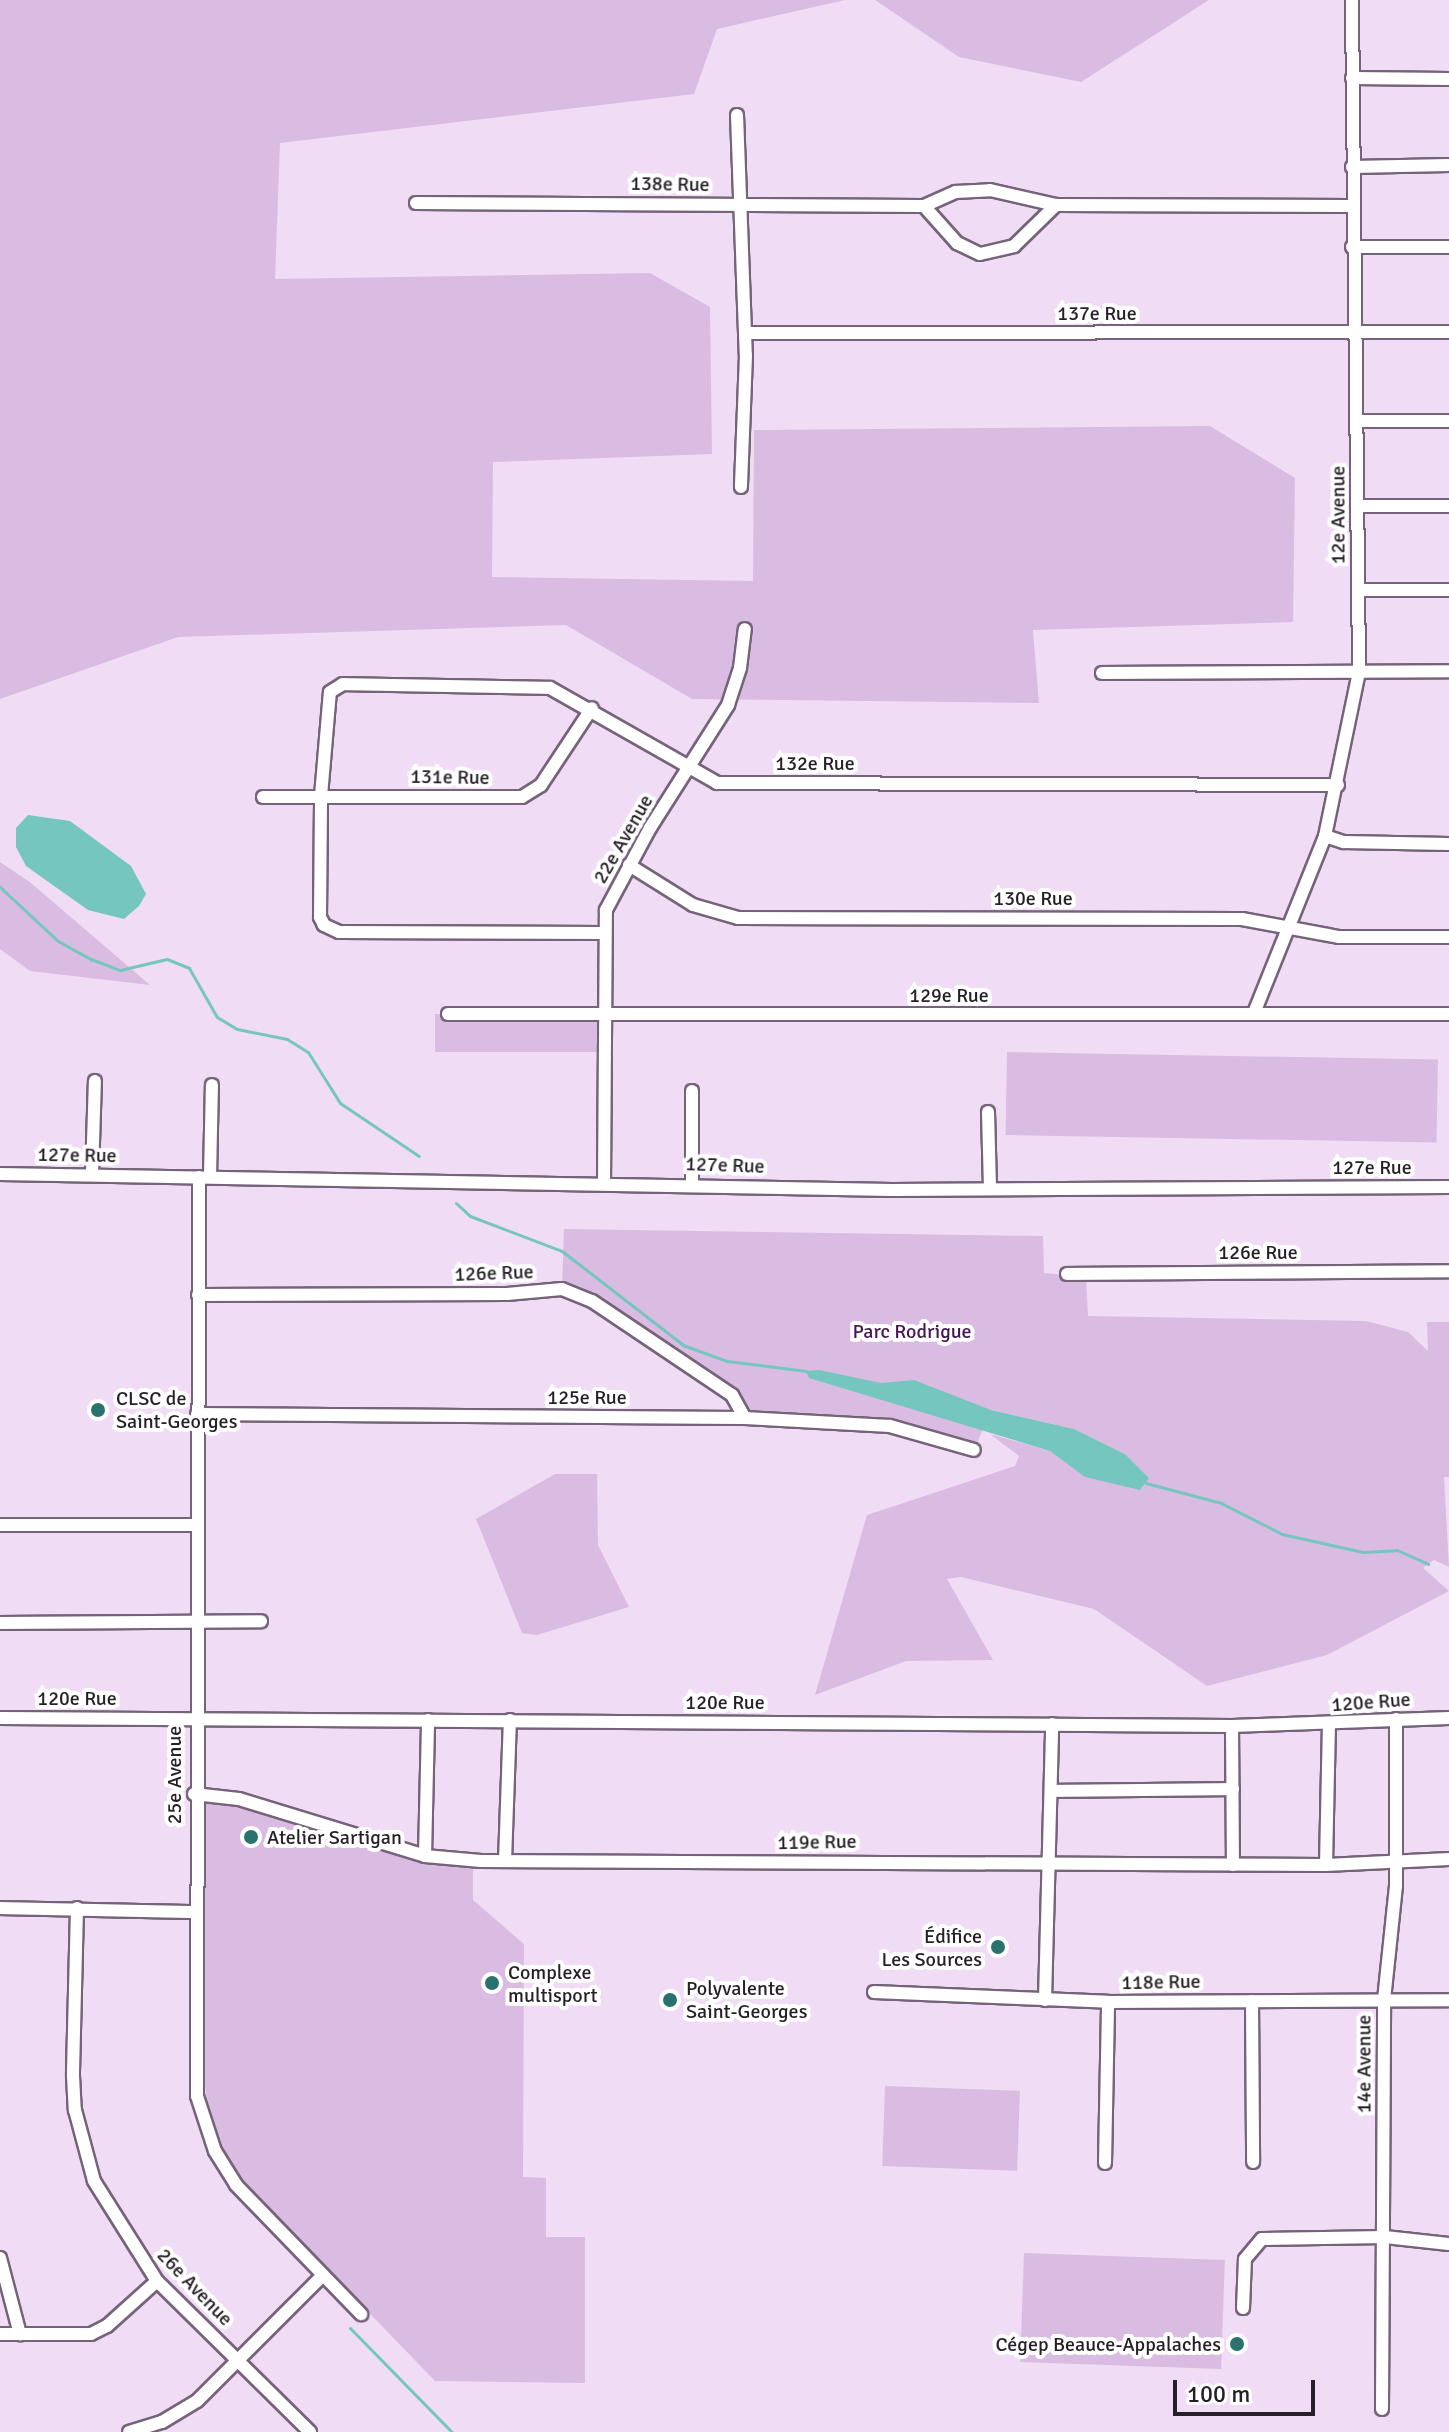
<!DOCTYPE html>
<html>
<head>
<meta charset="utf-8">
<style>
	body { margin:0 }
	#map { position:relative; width:1449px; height:2432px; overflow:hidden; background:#f0ddf5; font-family:Signika,sans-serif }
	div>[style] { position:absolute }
	.green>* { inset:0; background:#dabbe2; transform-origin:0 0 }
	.water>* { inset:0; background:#76c6c0 }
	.stream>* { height:3px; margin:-1.5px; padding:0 1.5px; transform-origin:1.5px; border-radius:1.5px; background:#76c6c0 }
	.roads { filter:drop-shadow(2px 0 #756479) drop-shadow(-2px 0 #756479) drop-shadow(0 2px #756479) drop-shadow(0 -2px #756479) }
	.minor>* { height:12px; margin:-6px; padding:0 6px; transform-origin:6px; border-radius:6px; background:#fff }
	.dots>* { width:22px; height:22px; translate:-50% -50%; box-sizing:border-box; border:4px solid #fff; border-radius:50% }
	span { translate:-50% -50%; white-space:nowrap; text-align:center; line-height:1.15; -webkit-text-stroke:8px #fff; paint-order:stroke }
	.street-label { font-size:20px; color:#261f27 }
	.park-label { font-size:20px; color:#44154f }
	.poi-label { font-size:20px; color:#261f27 }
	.left { translate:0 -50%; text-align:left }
	.right { translate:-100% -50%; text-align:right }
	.scale { position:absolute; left:1173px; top:2380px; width:142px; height:36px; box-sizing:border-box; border:4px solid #261f27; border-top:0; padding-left:10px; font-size:24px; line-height:28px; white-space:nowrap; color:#261f27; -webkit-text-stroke:6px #fff; paint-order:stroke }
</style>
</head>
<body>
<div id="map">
	<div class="green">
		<div style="clip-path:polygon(0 0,845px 0,717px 29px,694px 94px,280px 143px,275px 279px,650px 273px,710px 307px,712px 454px,493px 462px,492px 577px,753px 581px,754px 430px,1210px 426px,1295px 478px,1293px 622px,1033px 630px,1039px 703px,692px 699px,566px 625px,178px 637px,0 699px)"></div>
		<div style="clip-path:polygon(875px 0,1209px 0,1081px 82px,959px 57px)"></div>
		<div style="clip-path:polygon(0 862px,31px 883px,150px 985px,30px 971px,0 949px)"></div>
		<div style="left:435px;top:1014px;width:168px;height:38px"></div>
		<div style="left:1007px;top:1052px;width:431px;height:83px;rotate:1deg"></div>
		<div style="clip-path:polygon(564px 1229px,1043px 1236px,1044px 1273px,1086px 1277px,1088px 1316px,1366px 1321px,1408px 1332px,1428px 1351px,1427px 1322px,1449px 1322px,1449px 1477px,1444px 1477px,1449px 1567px,1434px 1560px,1423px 1568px,1449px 1591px,1327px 1655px,1207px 1686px,1094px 1609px,961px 1577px,947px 1579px,993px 1660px,906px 1661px,815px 1695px,867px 1515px,1015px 1466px,1019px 1456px,990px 1434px,1050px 1451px,1086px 1477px,1149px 1478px,1125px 1454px,1074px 1429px,991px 1410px,974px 1450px,908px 1429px,745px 1418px,732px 1395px,562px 1289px)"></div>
		<div style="clip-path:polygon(555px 1474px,597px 1474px,598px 1545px,629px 1607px,537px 1635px,522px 1633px,476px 1519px)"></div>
		<div style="clip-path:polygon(198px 1800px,239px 1804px,421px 1861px,473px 1861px,473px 1900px,524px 1944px,523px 2177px,546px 2178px,546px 2237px,585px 2237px,585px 2383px,435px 2381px,236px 2175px,209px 2117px,202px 2062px)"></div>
		<div style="left:885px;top:2086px;width:135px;height:80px;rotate:2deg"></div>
		<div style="left:1024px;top:2253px;width:201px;height:109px;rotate:2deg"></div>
	</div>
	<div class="water">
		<div style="clip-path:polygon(28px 815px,70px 821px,131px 866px,146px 894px,139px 906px,124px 919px,88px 910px,26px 866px,16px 847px,16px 828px)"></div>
		<div style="clip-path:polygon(819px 1370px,881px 1383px,914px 1380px,991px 1410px,1074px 1429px,1125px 1454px,1149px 1478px,1140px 1490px,1085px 1477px,1050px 1451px,809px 1378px,806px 1371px)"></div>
	</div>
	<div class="stream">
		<div style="left:0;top:887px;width:79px;rotate:43deg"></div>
		<div style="left:58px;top:941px;width:38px;rotate:29deg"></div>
		<div style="left:91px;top:959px;width:31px;rotate:21deg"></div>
		<div style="left:120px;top:970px;width:48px;rotate:-13.2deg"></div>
		<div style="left:167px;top:959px;width:24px;rotate:22deg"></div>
		<div style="left:189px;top:968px;width:56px;rotate:60.3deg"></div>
		<div style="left:217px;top:1017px;width:23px;rotate:31deg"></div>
		<div style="left:237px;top:1029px;width:51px;rotate:11.3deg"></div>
		<div style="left:287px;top:1039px;width:25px;rotate:32deg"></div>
		<div style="left:308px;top:1052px;width:60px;rotate:57.9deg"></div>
		<div style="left:340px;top:1103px;width:95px;rotate:33.9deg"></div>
		<div style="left:456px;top:1203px;width:19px;rotate:43deg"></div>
		<div style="left:470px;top:1216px;width:98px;rotate:20.8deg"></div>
		<div style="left:562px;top:1251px;width:153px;rotate:37.8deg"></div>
		<div style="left:683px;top:1345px;width:47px;rotate:20deg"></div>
		<div style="left:727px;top:1361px;width:80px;rotate:7.2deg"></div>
		<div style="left:1146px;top:1483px;width:78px;rotate:14.9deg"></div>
		<div style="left:1221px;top:1503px;width:68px;rotate:26.9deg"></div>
		<div style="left:1282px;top:1534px;width:83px;rotate:12.5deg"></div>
		<div style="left:1363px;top:1552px;width:34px;rotate:-3deg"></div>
		<div style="left:1397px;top:1550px;width:34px;rotate:24deg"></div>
		<div style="left:350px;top:2328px;width:146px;rotate:45.6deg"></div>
	</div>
	<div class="roads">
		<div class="minor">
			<div style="left:1352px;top:78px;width:97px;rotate:0.6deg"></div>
			<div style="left:737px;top:115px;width:240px;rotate:87.9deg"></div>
			<div style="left:746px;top:355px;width:132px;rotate:92.2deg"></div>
			<div style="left:1352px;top:167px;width:97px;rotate:-1.2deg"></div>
			<div style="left:416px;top:203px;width:508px;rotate:0.34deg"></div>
			<div style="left:924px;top:206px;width:35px;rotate:-24deg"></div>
			<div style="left:956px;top:192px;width:34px;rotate:-3deg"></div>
			<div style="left:990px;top:190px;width:68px;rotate:12.8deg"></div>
			<div style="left:1056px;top:205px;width:295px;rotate:0.2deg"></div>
			<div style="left:924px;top:206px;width:50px;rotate:48.3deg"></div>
			<div style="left:957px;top:243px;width:25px;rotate:26deg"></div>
			<div style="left:980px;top:254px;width:35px;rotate:-13deg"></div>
			<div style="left:1014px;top:246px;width:59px;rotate:-44.3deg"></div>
			<div style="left:1352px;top:247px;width:97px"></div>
			<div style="left:746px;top:333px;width:703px;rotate:-0.08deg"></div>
			<div style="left:1357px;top:421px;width:92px"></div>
			<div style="left:1359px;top:506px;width:90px"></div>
			<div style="left:1359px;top:590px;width:90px"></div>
			<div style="left:1102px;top:673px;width:347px;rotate:-0.3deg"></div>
			<div style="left:263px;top:797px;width:259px"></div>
			<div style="left:522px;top:797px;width:22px;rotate:-32deg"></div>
			<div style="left:541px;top:785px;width:92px;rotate:-56.5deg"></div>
			<div style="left:1325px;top:836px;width:20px;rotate:18deg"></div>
			<div style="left:1344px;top:842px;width:105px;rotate:1.1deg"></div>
			<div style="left:629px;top:865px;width:75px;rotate:32deg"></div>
			<div style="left:693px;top:905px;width:47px;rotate:16.1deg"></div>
			<div style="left:738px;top:918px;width:504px;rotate:0.11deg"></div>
			<div style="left:1242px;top:919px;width:99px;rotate:10.5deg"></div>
			<div style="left:1339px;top:937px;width:110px"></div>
			<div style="left:603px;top:933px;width:264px;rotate:-179.8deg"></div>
			<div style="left:339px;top:932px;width:17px;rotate:-155deg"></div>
			<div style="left:324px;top:925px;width:9px;rotate:-117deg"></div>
			<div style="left:320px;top:917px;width:121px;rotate:-89.5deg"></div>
			<div style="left:321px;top:796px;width:104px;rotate:-85.1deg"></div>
			<div style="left:330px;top:692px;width:15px;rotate:-32deg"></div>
			<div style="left:343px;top:684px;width:207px;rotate:1.1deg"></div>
			<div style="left:550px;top:688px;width:192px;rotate:29.6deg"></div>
			<div style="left:717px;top:783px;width:621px;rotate:0.18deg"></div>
			<div style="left:1254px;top:1013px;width:191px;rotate:-68.1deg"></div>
			<div style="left:1325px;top:836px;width:167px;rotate:-78.3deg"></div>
			<div style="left:1359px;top:672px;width:672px;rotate:-90.6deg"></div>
			<div style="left:448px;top:1014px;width:1001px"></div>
			<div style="left:988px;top:1112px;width:77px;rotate:88.5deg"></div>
			<div style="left:0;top:1174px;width:892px;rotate:1.03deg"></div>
			<div style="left:892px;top:1190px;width:557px;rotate:-0.31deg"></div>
			<div style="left:92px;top:1174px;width:93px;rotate:-88.2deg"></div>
			<div style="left:199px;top:1177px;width:919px;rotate:90.12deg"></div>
			<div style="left:197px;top:2096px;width:58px;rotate:71.9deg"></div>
			<div style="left:215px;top:2151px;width:40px;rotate:58deg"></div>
			<div style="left:236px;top:2185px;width:180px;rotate:45.9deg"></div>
			<div style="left:210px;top:1177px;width:92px;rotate:-88.8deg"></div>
			<div style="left:604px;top:1183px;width:273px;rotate:-89.6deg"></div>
			<div style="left:606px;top:910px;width:93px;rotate:-61.8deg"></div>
			<div style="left:650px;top:828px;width:146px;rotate:-57.6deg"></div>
			<div style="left:728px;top:705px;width:39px;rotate:-72deg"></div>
			<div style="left:740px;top:668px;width:39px;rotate:-83deg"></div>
			<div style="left:692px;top:1184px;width:93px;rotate:-90deg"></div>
			<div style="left:1067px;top:1274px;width:382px;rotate:-0.4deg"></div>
			<div style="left:198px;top:1295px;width:309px;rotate:-0.2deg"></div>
			<div style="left:507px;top:1294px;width:55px;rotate:-5.2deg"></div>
			<div style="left:562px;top:1289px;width:32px;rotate:22deg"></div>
			<div style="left:592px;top:1301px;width:169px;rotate:33.9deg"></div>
			<div style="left:732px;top:1395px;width:26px;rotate:61deg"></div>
			<div style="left:197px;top:1414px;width:548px;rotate:0.42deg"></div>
			<div style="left:745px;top:1418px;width:145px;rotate:3.2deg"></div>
			<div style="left:890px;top:1426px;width:87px;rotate:15.9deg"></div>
			<div style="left:0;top:1525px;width:196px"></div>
			<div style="left:0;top:1623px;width:261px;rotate:-0.4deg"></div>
			<div style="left:0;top:1718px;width:1232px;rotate:0.37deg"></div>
			<div style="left:1232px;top:1726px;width:217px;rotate:-2.1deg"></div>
			<div style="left:1232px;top:1726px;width:139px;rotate:89.6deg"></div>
			<div style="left:1051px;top:1791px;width:182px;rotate:-0.6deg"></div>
			<div style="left:194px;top:1794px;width:45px;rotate:6.3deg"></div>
			<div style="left:239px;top:1799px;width:195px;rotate:17deg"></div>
			<div style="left:425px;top:1856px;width:56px;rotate:5.1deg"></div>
			<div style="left:481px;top:1861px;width:845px;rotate:0.27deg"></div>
			<div style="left:1326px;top:1865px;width:123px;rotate:-2.8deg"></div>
			<div style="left:425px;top:1856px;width:136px;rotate:-88.7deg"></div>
			<div style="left:505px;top:1861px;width:141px;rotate:-88deg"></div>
			<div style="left:1326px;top:1865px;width:140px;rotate:-88.8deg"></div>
			<div style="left:0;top:1908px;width:195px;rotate:1.2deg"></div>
			<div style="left:77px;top:1908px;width:168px;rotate:91.4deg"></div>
			<div style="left:73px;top:2076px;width:34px;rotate:87deg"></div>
			<div style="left:75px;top:2110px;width:73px;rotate:75deg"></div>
			<div style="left:94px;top:2181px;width:118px;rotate:57.8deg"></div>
			<div style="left:157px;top:2281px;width:215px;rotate:44.6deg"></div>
			<div style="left:874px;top:1992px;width:234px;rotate:2.4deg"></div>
			<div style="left:1108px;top:2002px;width:341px;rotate:-0.3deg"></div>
			<div style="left:1045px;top:2000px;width:276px;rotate:-88.5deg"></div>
			<div style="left:1252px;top:2001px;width:161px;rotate:89.6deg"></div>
			<div style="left:1105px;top:2163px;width:161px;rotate:-88.9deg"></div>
			<div style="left:0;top:2258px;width:79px;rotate:75.3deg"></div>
			<div style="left:1243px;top:2308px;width:49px;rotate:-87.7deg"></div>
			<div style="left:1245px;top:2259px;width:26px;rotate:-50deg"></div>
			<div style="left:1262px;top:2239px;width:123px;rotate:-0.9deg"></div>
			<div style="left:1385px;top:2237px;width:64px;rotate:6.2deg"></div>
			<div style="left:0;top:2334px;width:91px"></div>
			<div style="left:91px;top:2334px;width:18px;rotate:-27deg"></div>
			<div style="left:107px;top:2326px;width:67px;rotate:-42deg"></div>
			<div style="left:1382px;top:2409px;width:409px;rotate:-89.7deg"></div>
			<div style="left:1384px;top:2000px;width:115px;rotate:-84deg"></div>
			<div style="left:1396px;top:1886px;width:167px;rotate:-90deg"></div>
			<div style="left:129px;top:2432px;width:34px;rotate:-17deg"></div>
			<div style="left:162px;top:2422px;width:41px;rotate:-31deg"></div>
			<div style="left:197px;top:2401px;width:178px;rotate:-45deg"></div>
		</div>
	</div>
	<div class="dots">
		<div style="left:98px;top:1410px;background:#29726d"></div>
		<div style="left:251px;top:1837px;background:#29726d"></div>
		<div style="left:998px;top:1947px;background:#29726d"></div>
		<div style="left:492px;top:1983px;background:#29726d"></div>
		<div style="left:670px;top:2000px;background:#29726d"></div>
		<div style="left:1237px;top:2344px;background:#29726d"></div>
	</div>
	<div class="street-label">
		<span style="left:670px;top:184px;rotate:1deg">138e Rue</span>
		<span style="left:1097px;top:313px">137e Rue</span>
		<span style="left:1338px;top:515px;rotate:-90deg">12e Avenue</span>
		<span style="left:815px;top:763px">132e Rue</span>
		<span style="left:450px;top:777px;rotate:1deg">131e Rue</span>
		<span style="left:623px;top:839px;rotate:-60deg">22e Avenue</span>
		<span style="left:1033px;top:898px">130e Rue</span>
		<span style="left:949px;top:995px">129e Rue</span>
		<span style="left:77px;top:1155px;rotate:1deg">127e Rue</span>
		<span style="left:725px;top:1165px;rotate:2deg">127e Rue</span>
		<span style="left:1372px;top:1167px">127e Rue</span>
		<span style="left:1258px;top:1252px">126e Rue</span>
		<span style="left:494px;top:1273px;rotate:-2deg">126e Rue</span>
		<span style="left:587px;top:1397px">125e Rue</span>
		<span style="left:77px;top:1698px">120e Rue</span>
		<span style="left:725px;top:1702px">120e Rue</span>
		<span style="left:1371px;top:1702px;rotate:-4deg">120e Rue</span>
		<span style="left:174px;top:1775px;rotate:-90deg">25e Avenue</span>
		<span style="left:817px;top:1842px;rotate:-1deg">119e Rue</span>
		<span style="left:1161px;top:1982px;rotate:-1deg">118e Rue</span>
		<span style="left:1364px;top:2064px;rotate:-90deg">14e Avenue</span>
		<span style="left:195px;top:2287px;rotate:46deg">26e Avenue</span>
	</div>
	<div class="park-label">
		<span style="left:912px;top:1331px">Parc Rodrigue</span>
	</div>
	<div class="poi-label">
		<span class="left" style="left:116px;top:1410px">CLSC de<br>Saint-Georges</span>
		<span class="left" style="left:267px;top:1837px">Atelier Sartigan</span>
		<span class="right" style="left:982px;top:1948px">Édifice<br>Les Sources</span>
		<span class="left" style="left:508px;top:1984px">Complexe<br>multisport</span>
		<span class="left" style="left:686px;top:2000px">Polyvalente<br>Saint-Georges</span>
		<span class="right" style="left:1221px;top:2344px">Cégep Beauce-Appalaches</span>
	</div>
	<div class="scale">100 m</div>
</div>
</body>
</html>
